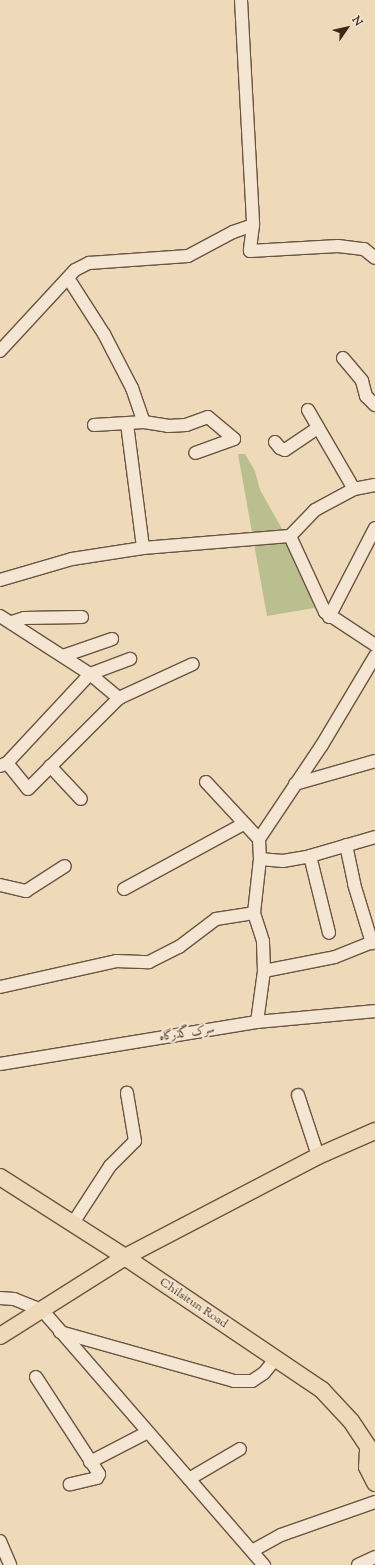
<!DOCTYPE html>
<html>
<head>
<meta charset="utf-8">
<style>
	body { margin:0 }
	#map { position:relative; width:375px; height:1565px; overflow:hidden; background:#eed9b9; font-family:"Sorts Mill Goudy",Amiri,serif }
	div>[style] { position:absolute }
	.green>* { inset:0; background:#b9bf8f }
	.roads { filter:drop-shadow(1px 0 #6a5442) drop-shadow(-1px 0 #6a5442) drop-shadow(0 1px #6a5442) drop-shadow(0 -1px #6a5442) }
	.minor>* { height:12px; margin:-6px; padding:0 6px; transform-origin:6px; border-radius:6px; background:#f4e6d2 }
	.major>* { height:16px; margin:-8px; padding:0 8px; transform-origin:8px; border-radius:8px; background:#eed9b9 }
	span { translate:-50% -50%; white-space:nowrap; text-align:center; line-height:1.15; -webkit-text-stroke:4px #f4e6d2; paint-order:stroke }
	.street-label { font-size:12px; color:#3e281a }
	.north { position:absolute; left:327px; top:8px; width:40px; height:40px; -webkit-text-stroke:3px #f4e6d2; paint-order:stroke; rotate:56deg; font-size:11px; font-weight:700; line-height:16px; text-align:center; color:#3e281a }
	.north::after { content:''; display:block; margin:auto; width:14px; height:18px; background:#3e281a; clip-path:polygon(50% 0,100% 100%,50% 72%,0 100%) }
</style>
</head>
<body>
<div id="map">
	<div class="green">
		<div style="clip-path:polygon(238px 454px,245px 454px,255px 471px,260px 490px,289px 541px,320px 607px,267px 616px)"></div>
	</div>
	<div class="roads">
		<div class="minor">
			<div style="left:241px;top:0;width:225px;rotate:86.9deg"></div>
			<div style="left:253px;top:225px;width:26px;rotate:97deg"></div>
			<div style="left:250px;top:251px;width:88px;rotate:-3.3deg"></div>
			<div style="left:338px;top:246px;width:26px;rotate:7deg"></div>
			<div style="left:364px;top:249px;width:14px;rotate:39deg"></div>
			<div style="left:68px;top:278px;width:67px;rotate:57.3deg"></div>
			<div style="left:104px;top:334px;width:61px;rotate:62.6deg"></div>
			<div style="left:132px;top:388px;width:36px;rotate:71deg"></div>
			<div style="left:0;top:351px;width:110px;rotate:-47.2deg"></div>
			<div style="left:75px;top:270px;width:16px;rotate:-27deg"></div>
			<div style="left:89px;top:263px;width:99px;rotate:-4deg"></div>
			<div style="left:188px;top:256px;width:51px;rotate:-28.1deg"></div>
			<div style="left:233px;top:232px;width:21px;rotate:-19deg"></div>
			<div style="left:343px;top:358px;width:30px;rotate:50deg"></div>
			<div style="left:362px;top:381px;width:16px;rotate:75deg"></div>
			<div style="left:366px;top:396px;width:13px;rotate:45deg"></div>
			<div style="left:308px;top:410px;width:91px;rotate:59.8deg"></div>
			<div style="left:127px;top:424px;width:125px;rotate:82.6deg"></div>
			<div style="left:94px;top:425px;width:50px;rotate:-3.4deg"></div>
			<div style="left:144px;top:422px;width:24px;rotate:9deg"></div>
			<div style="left:168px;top:426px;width:18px;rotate:-3deg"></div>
			<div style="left:186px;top:425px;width:23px;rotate:-20deg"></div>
			<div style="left:208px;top:417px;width:34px;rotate:40deg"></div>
			<div style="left:234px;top:439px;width:41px;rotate:160.3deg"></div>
			<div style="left:275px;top:442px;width:8px;rotate:50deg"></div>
			<div style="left:280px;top:448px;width:5px;rotate:22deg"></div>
			<div style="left:285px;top:450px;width:40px;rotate:-34deg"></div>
			<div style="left:290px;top:536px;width:84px;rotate:65.3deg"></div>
			<div style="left:325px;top:612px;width:60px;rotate:33.4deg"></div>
			<div style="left:0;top:580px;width:75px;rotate:-16.3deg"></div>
			<div style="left:72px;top:559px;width:72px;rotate:-8.8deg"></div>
			<div style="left:143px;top:548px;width:147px;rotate:-4.7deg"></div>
			<div style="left:290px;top:536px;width:36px;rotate:-46deg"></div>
			<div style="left:315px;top:510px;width:44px;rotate:-28.3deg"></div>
			<div style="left:354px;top:489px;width:21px;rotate:-11deg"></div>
			<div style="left:0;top:616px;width:107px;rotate:32.8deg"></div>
			<div style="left:90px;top:674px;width:38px;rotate:40deg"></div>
			<div style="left:329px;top:617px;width:100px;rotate:-62.7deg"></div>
			<div style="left:12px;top:622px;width:13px;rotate:-18deg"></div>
			<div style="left:24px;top:618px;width:58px;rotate:-1deg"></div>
			<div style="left:63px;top:656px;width:52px;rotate:-19.1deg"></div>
			<div style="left:7px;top:763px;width:33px;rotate:51deg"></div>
			<div style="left:28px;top:789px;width:129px;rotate:-45deg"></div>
			<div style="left:119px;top:698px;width:81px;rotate:-24.7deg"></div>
			<div style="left:0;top:766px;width:8px;rotate:-23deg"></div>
			<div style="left:7px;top:763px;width:122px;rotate:-47deg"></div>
			<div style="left:90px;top:674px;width:43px;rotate:-20.6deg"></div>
			<div style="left:50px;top:766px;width:45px;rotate:46.8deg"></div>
			<div style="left:206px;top:782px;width:78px;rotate:47.1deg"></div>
			<div style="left:295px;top:784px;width:83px;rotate:-16deg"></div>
			<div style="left:346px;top:845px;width:40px;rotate:78deg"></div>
			<div style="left:354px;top:884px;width:62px;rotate:73deg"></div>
			<div style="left:310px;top:856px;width:79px;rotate:76.1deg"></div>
			<div style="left:260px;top:859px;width:23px;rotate:5deg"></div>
			<div style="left:283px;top:861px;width:27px;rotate:-10deg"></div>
			<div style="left:310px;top:856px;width:68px;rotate:-16.3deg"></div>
			<div style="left:0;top:885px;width:27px;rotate:13deg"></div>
			<div style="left:26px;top:891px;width:46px;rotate:-32.7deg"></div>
			<div style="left:124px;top:889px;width:136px;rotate:-28.6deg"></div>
			<div style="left:264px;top:971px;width:72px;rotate:-11.2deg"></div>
			<div style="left:335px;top:957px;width:43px;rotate:-21.8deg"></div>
			<div style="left:0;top:987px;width:119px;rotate:-12.6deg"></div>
			<div style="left:116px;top:961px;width:33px;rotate:2deg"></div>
			<div style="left:149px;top:962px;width:34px;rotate:-27deg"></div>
			<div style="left:179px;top:947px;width:46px;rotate:-37.1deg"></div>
			<div style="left:216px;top:919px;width:38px;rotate:-9deg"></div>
			<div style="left:257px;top:1022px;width:51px;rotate:-82.2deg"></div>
			<div style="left:264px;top:971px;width:30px;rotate:-92deg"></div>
			<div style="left:263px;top:941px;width:29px;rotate:-108deg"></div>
			<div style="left:254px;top:913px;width:54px;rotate:-83.7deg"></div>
			<div style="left:260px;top:859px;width:20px;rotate:-93deg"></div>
			<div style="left:259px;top:839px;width:113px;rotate:-56.2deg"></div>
			<div style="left:322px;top:745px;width:104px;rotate:-59.2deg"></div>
			<div style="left:0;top:1064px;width:260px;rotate:-9.3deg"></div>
			<div style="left:257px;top:1022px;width:119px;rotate:-5.3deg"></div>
			<div style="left:298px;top:1095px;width:64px;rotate:71.8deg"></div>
			<div style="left:73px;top:1223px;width:68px;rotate:-57deg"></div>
			<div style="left:110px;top:1166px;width:35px;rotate:-45deg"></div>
			<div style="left:135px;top:1141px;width:49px;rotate:-99.5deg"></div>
			<div style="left:0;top:1298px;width:14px;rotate:4deg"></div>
			<div style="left:14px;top:1299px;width:31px;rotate:22deg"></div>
			<div style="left:43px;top:1311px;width:337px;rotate:49deg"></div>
			<div style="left:60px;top:1332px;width:181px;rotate:15.7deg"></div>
			<div style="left:234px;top:1381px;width:18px"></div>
			<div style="left:252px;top:1381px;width:14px;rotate:-34deg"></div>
			<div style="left:264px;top:1373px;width:19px;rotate:-51deg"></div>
			<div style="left:36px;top:1377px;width:116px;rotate:57deg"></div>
			<div style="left:99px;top:1474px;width:4px;rotate:117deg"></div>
			<div style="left:97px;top:1478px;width:28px;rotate:167deg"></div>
			<div style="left:90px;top:1462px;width:65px;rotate:-27.3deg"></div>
			<div style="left:189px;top:1479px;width:59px;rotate:-30.5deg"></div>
			<div style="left:0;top:1541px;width:26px;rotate:67deg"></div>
			<div style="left:252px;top:1551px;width:33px;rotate:-29deg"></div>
			<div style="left:281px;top:1535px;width:100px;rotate:-19.3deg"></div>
			<div style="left:358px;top:1565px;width:19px;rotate:-25deg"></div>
		</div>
		<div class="major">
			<div style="left:0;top:1177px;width:148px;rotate:32.6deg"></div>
			<div style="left:125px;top:1257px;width:238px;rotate:34deg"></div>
			<div style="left:322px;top:1390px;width:42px;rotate:46.9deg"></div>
			<div style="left:351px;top:1421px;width:43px;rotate:56.3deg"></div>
			<div style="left:0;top:1336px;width:148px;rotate:-32.3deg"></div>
			<div style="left:125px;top:1257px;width:218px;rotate:-27.6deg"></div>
			<div style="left:318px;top:1156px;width:62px;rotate:-23.7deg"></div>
			<div style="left:368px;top:1450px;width:17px;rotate:93deg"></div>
			<div style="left:367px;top:1467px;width:18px;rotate:63deg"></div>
		</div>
	</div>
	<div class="street-label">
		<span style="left:187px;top:1034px;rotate:-9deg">سرک گذرگاه</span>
		<span style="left:193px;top:1304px;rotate:34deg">Chilsitun Road</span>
	</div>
	<div class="north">N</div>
</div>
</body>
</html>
